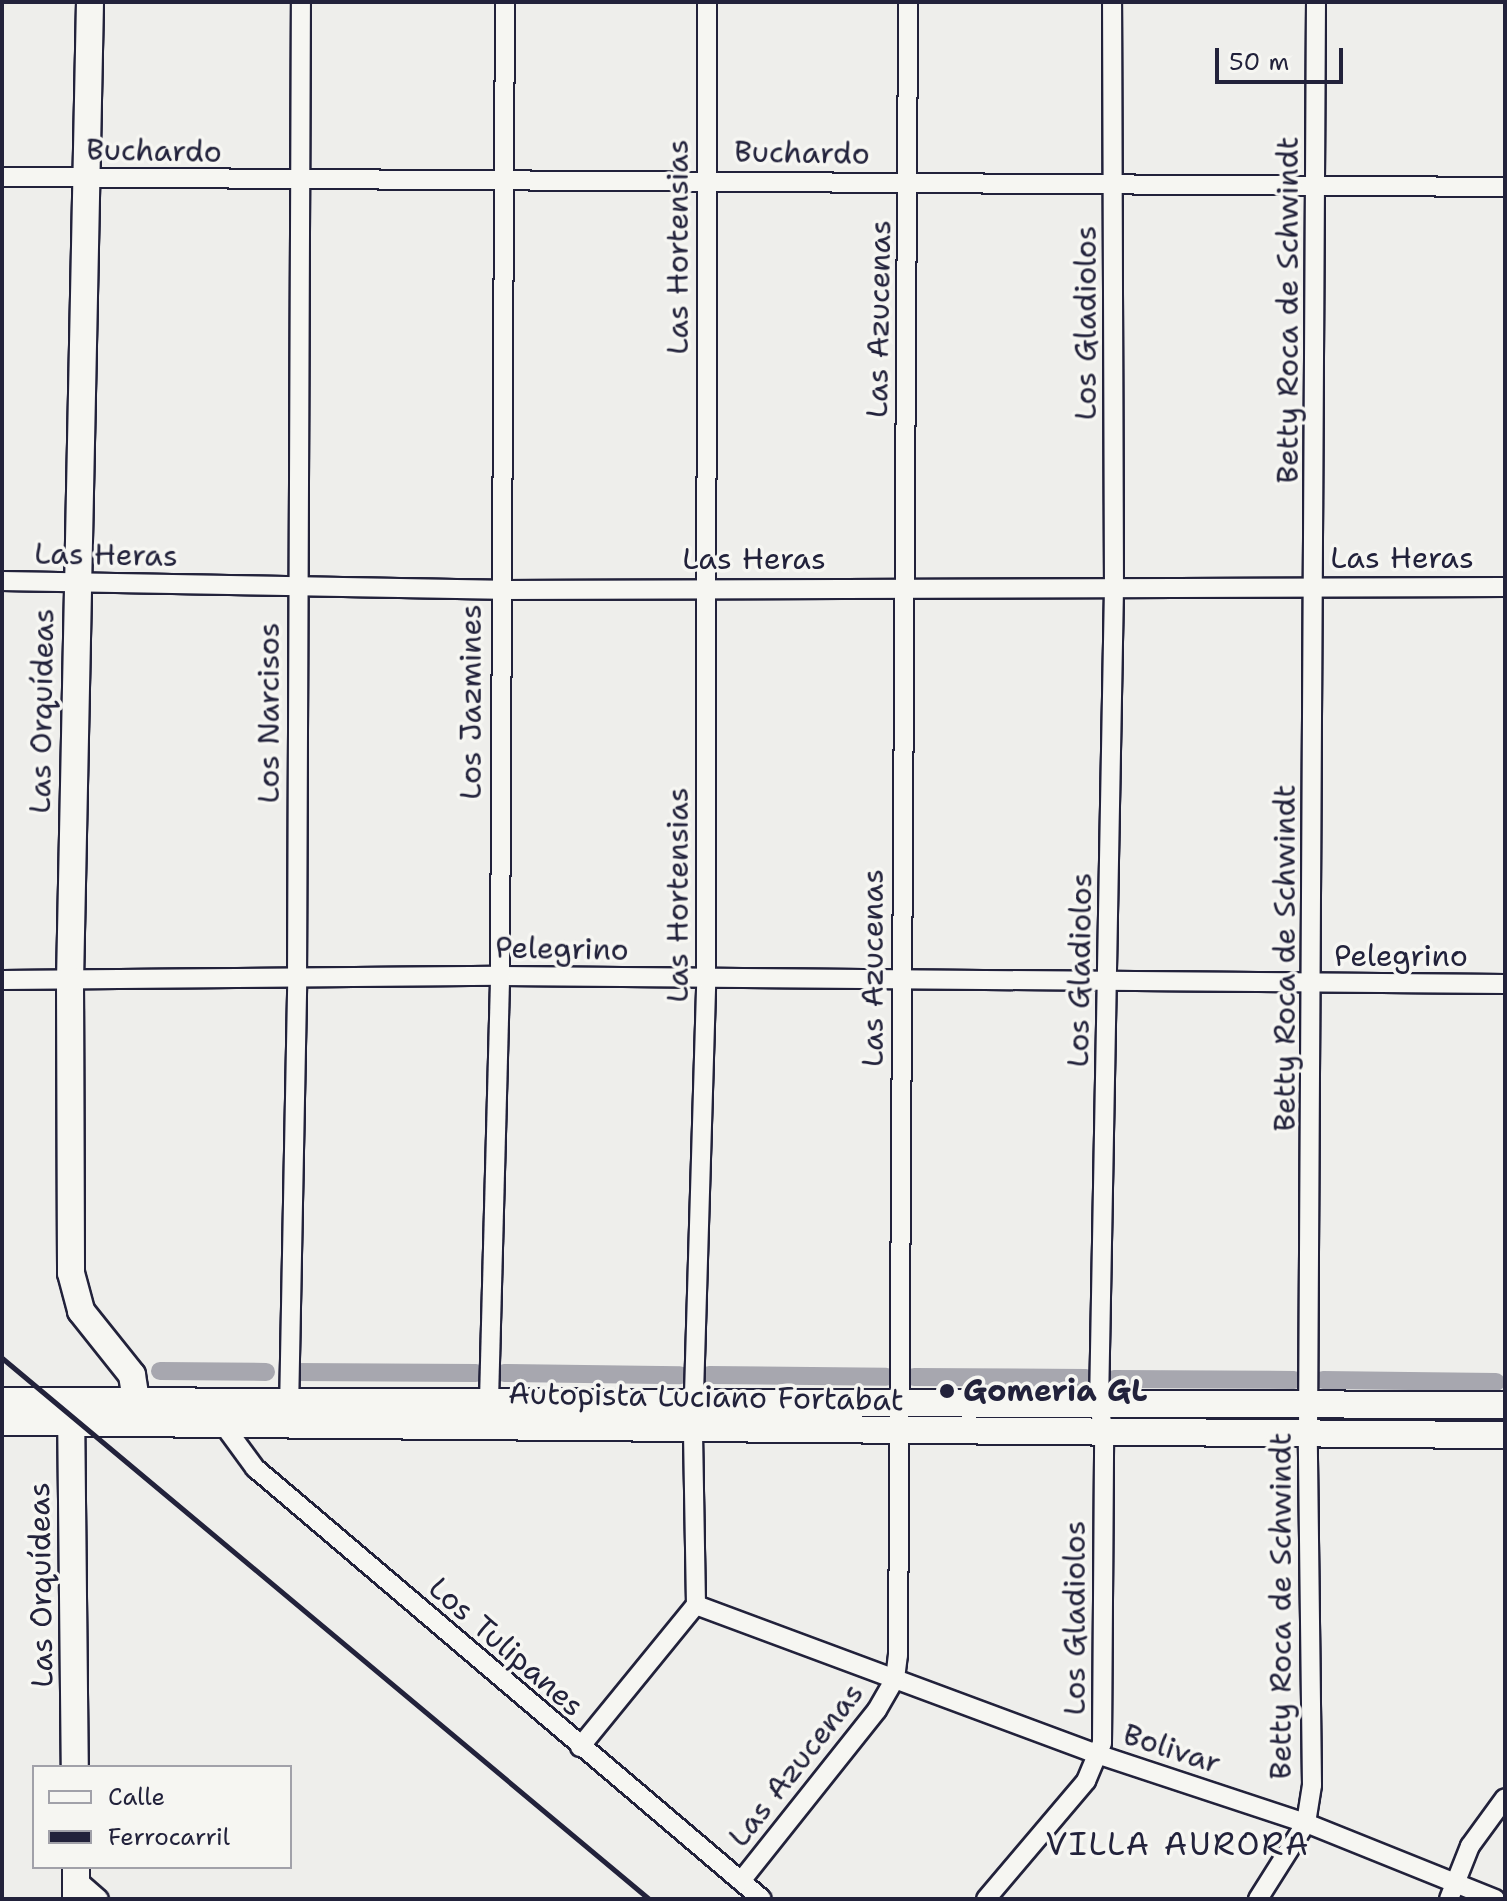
<!DOCTYPE html>
<html>
<head>
<meta charset="utf-8">
<style>
	body { margin:0 }
	#map { position:relative; width:1507px; height:1901px; overflow:hidden; background:#eeeeeb; font-family:"Shantell Sans",sans-serif }
	div>[style] { position:absolute }
	.canal>* { height:18px; margin:-9px; padding:0 9px; transform-origin:9px; border-radius:9px; background:#a7a7af }
	.roads { filter:drop-shadow(2px 0 #22223b) drop-shadow(-2px 0 #22223b) drop-shadow(0 2px #22223b) drop-shadow(0 -2px #22223b) }
	.street>* { height:18px; margin:-9px; padding:0 9px; transform-origin:9px; border-radius:9px; background:#f6f6f2 }
	.secondary>* { height:26px; margin:-13px; padding:0 13px; transform-origin:13px; border-radius:13px; background:#f6f6f2 }
	.rail>* { height:5px; margin:-2.5px; padding:0 2.5px; transform-origin:2.5px; border-radius:2.5px; background:#22223b }
	.dots>* { width:22px; height:22px; translate:-50% -50%; box-sizing:border-box; border:4px solid #f6f6f2; border-radius:50% }
	span { translate:-50% -50%; white-space:nowrap; text-align:center; line-height:1.15; -webkit-text-stroke:7px #f6f6f2; paint-order:stroke }
	.street-label { font-size:30px; color:#22223b }
	.poi-label { font-size:30px; color:#22223b; font-weight:700 }
	.left { translate:0 -50%; text-align:left }
	.neighbourhood-label { font-size:32px; color:#22223b; letter-spacing:2px }
	.frame { position:absolute; inset:0; border:4px solid #22223b; pointer-events:none }
	.legend { position:absolute; left:32px; top:1765px; width:260px; height:104px; box-sizing:border-box; background:#f6f6f2; border:2px solid #a1a1a9; margin:0; padding:10px 14px; list-style:none; font-size:24px; color:#22223b }
	.legend li { display:flex; align-items:center; gap:16px; height:40px }
	.legend b { width:40px; border:2px solid #a1a1a9 }
	.scale { position:absolute; left:1215px; top:48px; width:128px; height:36px; box-sizing:border-box; border:4px solid #22223b; border-top:0; padding-left:10px; font-size:24px; line-height:28px; white-space:nowrap; color:#22223b; -webkit-text-stroke:6px #f6f6f2; paint-order:stroke }
</style>
</head>
<body>
<div id="map">
	<div class="canal">
		<div style="left:160px;top:1371px;width:106px;rotate:0.5deg"></div>
		<div style="left:294px;top:1372px;width:182px;rotate:0.3deg"></div>
		<div style="left:504px;top:1373px;width:176px;rotate:0.7deg"></div>
		<div style="left:709px;top:1375px;width:177px;rotate:0.6deg"></div>
		<div style="left:914px;top:1377px;width:172px;rotate:0.3deg"></div>
		<div style="left:1114px;top:1379px;width:180px;rotate:0.3deg"></div>
		<div style="left:1323px;top:1380px;width:173px;rotate:0.7deg"></div>
	</div>
	<div class="roads">
		<div class="street">
			<div style="left:2px;top:177px;width:1503px;rotate:0.38deg"></div>
			<div style="left:2px;top:581px;width:497px;rotate:1deg"></div>
			<div style="left:499px;top:590px;width:1006px;rotate:-0.17deg"></div>
			<div style="left:2px;top:980px;width:498px;rotate:-0.5deg"></div>
			<div style="left:500px;top:976px;width:1005px;rotate:0.46deg"></div>
			<div style="left:489px;top:1401px;width:425px;rotate:-88.5deg"></div>
			<div style="left:500px;top:976px;width:974px;rotate:-89.71deg"></div>
			<div style="left:289px;top:1411px;width:431px;rotate:-88.9deg"></div>
			<div style="left:297px;top:980px;width:978px;rotate:-89.77deg"></div>
			<div style="left:225px;top:1427px;width:51px;rotate:53.8deg"></div>
			<div style="left:255px;top:1468px;width:665px;rotate:40.37deg"></div>
			<div style="left:696px;top:1605px;width:431px;rotate:20.4deg"></div>
			<div style="left:1100px;top:1755px;width:217px;rotate:18.3deg"></div>
			<div style="left:1306px;top:1823px;width:204px;rotate:21.9deg"></div>
			<div style="left:580px;top:1747px;width:183px;rotate:-50.8deg"></div>
			<div style="left:696px;top:1605px;width:177px;rotate:-91deg"></div>
			<div style="left:693px;top:1428px;width:449px;rotate:-88.3deg"></div>
			<div style="left:706px;top:979px;width:977px;rotate:-89.94deg"></div>
			<div style="left:77px;top:1880px;width:29px;rotate:41deg"></div>
			<div style="left:741px;top:1881px;width:218px;rotate:-51.5deg"></div>
			<div style="left:877px;top:1710px;width:36px;rotate:-60deg"></div>
			<div style="left:895px;top:1679px;width:24px;rotate:-83deg"></div>
			<div style="left:898px;top:1655px;width:1653px;rotate:-89.65deg"></div>
			<div style="left:986px;top:1899px;width:155px;rotate:-49.7deg"></div>
			<div style="left:1086px;top:1781px;width:41px;rotate:-67.2deg"></div>
			<div style="left:1102px;top:1743px;width:311px;rotate:-89.6deg"></div>
			<div style="left:1104px;top:1432px;width:26px;rotate:-101deg"></div>
			<div style="left:1099px;top:1406px;width:815px;rotate:-88.95deg"></div>
			<div style="left:1114px;top:591px;width:589px;rotate:-90.19deg"></div>
			<div style="left:1258px;top:1899px;width:90px;rotate:-57.7deg"></div>
			<div style="left:1306px;top:1823px;width:38px;rotate:-81deg"></div>
			<div style="left:1312px;top:1785px;width:352px;rotate:-90.7deg"></div>
			<div style="left:1308px;top:1433px;width:1431px;rotate:-89.68deg"></div>
			<div style="left:1449px;top:1899px;width:57px;rotate:-68.4deg"></div>
			<div style="left:1470px;top:1846px;width:59px;rotate:-53.9deg"></div>
		</div>
		<div class="secondary">
			<div style="left:90px;top:2px;width:978px;rotate:91.17deg"></div>
			<div style="left:70px;top:980px;width:293px;rotate:89.8deg"></div>
			<div style="left:71px;top:1273px;width:39px;rotate:75deg"></div>
			<div style="left:81px;top:1311px;width:82px;rotate:51.4deg"></div>
			<div style="left:132px;top:1375px;width:26px;rotate:81deg"></div>
			<div style="left:2px;top:1401px;width:1503px;rotate:0.15deg"></div>
			<div style="left:71px;top:1405px;width:362px;rotate:89.4deg"></div>
			<div style="left:2px;top:1422px;width:1503px;rotate:0.5deg"></div>
			<div style="left:76px;top:1867px;width:32px;rotate:90deg"></div>
		</div>
	</div>
	<div class="rail">
		<div style="left:2px;top:1358px;width:843px;rotate:39.9deg"></div>
	</div>
	<div class="dots">
		<div style="left:947px;top:1391px;background:#22223b"></div>
	</div>
	<div class="street-label">
		<span style="left:154px;top:151px;rotate:1deg">Buchardo</span>
		<span style="left:802px;top:153px;rotate:1deg">Buchardo</span>
		<span style="left:678px;top:247px;rotate:-90deg">Las Hortensias</span>
		<span style="left:1288px;top:310px;rotate:-90deg">Betty Roca de Schwindt</span>
		<span style="left:879px;top:319px;rotate:-89deg">Las Azucenas</span>
		<span style="left:1086px;top:323px;rotate:-90deg">Los Gladiolos</span>
		<span style="left:106px;top:555px;rotate:1deg">Las Heras</span>
		<span style="left:1402px;top:558px">Las Heras</span>
		<span style="left:754px;top:559px">Las Heras</span>
		<span style="left:471px;top:702px;rotate:-90deg">Los Jazmines</span>
		<span style="left:42px;top:711px;rotate:-89deg">Las Orquídeas</span>
		<span style="left:269px;top:713px;rotate:-90deg">Los Narcisos</span>
		<span style="left:678px;top:895px;rotate:-90deg">Las Hortensias</span>
		<span style="left:562px;top:949px;rotate:1deg">Pelegrino</span>
		<span style="left:1401px;top:956px">Pelegrino</span>
		<span style="left:1285px;top:958px;rotate:-90deg">Betty Roca de Schwindt</span>
		<span style="left:873px;top:968px;rotate:-90deg">Las Azucenas</span>
		<span style="left:1080px;top:970px;rotate:-89deg">Los Gladiolos</span>
		<span style="left:706px;top:1397px;rotate:1deg">Autopista Luciano Fortabat</span>
		<span style="left:41px;top:1585px;rotate:-91deg">Las Orquídeas</span>
		<span style="left:1281px;top:1606px;rotate:-90deg">Betty Roca de Schwindt</span>
		<span style="left:1075px;top:1618px;rotate:-90deg">Los Gladiolos</span>
		<span style="left:506px;top:1647px;rotate:41deg">Los Tulipanes</span>
		<span style="left:1172px;top:1749px;rotate:18deg">Bolivar</span>
		<span style="left:796px;top:1765px;rotate:-52deg">Las Azucenas</span>
	</div>
	<div class="poi-label">
		<span class="left" style="left:963px;top:1391px">Gomeria GL</span>
	</div>
	<div class="neighbourhood-label">
		<span style="left:1178px;top:1844px">VILLA AURORA</span>
	</div>
	<div class="frame"></div>
	<ul class="legend">
	<li><b style="height:10px;background:#f6f6f2"></b>Calle</li>
	<li><b style="height:10px;background:#22223b"></b>Ferrocarril</li>
	</ul>
	<div class="scale">50 m</div>
</div>
</body>
</html>
